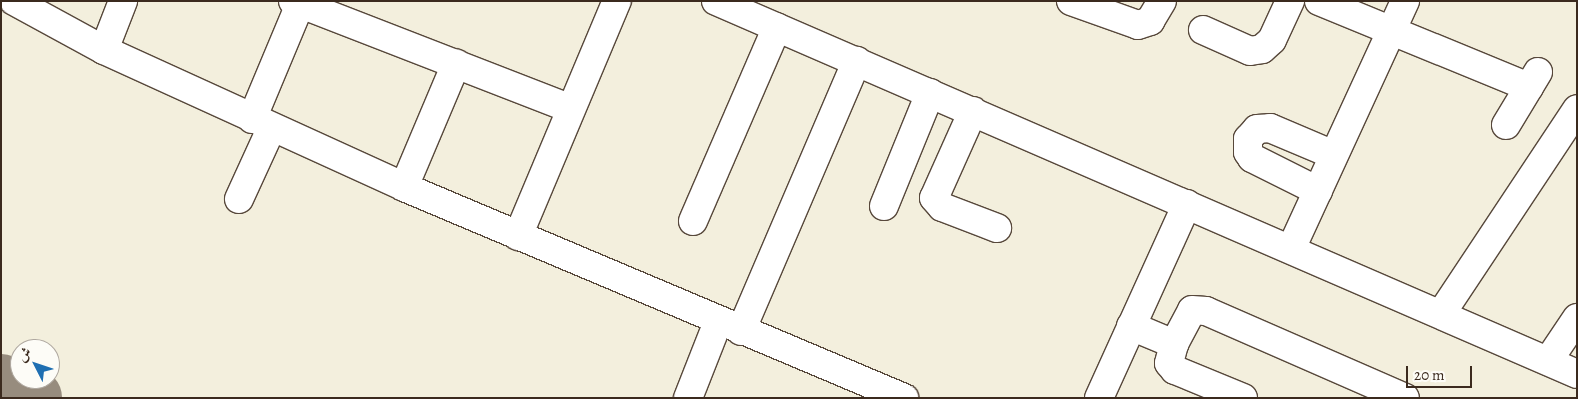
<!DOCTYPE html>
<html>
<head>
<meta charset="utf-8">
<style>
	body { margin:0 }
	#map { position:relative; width:1578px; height:399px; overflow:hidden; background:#f3efdd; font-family:Alegreya,Amiri,serif }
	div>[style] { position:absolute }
	.taxiway>* { height:60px; margin:-30px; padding:0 30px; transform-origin:30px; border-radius:30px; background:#978c7e }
	.roads { filter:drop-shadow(1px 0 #57483b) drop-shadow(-1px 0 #57483b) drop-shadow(0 1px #57483b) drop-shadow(0 -1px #57483b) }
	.minor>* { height:28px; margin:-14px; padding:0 14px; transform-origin:14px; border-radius:14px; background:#fff }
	span { translate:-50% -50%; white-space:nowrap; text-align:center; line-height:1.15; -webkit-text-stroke:4.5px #fdfcf7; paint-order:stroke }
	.frame { position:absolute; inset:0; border:2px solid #3b2a1e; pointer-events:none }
	.north { position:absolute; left:10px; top:339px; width:50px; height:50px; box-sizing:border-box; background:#fdfcf7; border:1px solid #afa8a0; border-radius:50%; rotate:311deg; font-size:14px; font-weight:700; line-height:20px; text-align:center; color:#3b2a1e }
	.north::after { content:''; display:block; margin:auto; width:18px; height:22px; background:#1f6fb2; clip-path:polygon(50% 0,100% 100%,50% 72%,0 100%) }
	.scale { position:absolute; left:1406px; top:366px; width:66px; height:22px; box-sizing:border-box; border:2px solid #3b2a1e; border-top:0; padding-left:6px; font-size:15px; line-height:18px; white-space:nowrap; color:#3b2a1e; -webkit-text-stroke:4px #fdfcf7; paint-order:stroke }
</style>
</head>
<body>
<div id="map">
	<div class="taxiway">
		<div style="left:1px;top:384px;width:34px;rotate:24deg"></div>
	</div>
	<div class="roads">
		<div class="minor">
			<div style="left:14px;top:1px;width:102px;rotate:28.6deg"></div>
			<div style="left:104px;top:50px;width:330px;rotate:24.5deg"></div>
			<div style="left:404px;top:187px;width:543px;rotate:22.88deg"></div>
			<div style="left:293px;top:1px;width:298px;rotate:21.2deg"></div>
			<div style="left:716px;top:1px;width:938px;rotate:23.42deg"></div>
			<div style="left:1071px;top:1px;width:71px;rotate:19.7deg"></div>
			<div style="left:1138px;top:25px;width:13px;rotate:-18deg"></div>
			<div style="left:1150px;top:21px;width:23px;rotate:-59deg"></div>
			<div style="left:1319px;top:1px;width:227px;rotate:22.3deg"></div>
			<div style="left:1203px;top:30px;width:51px;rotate:24.1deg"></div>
			<div style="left:1250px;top:51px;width:12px;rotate:-9deg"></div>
			<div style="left:1262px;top:49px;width:13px;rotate:-42deg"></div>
			<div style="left:1272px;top:40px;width:43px;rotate:-65.2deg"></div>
			<div style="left:104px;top:50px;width:53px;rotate:-68.8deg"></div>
			<div style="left:973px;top:111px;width:95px;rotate:114.1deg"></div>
			<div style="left:934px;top:198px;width:12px;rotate:48deg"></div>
			<div style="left:942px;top:207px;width:59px;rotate:20.9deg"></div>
			<div style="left:252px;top:119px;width:125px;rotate:-67.3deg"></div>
			<div style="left:1506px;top:125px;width:62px;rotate:-58.9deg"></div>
			<div style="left:404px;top:187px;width:134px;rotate:-67.1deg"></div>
			<div style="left:1318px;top:191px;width:74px;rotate:-153.4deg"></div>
			<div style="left:1252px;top:158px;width:7px;rotate:-124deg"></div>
			<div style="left:1248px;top:152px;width:13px;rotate:-90deg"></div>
			<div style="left:1248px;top:139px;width:13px;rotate:-48deg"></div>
			<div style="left:1257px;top:129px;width:13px;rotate:-4deg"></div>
			<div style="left:1270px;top:128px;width:69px;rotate:22.9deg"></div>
			<div style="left:239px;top:199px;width:79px;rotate:-65.4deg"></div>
			<div style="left:884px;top:206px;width:122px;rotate:-67.8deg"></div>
			<div style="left:693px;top:221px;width:211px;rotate:-66.6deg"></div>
			<div style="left:518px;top:236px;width:255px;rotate:-67.2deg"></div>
			<div style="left:1291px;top:249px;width:273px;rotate:-65.3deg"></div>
			<div style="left:1441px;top:314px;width:246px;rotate:-56.4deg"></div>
			<div style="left:1131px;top:326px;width:47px;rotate:22.7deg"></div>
			<div style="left:741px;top:331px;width:294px;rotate:-66.8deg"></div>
			<div style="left:1548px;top:361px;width:52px;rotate:-56deg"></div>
			<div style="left:688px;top:398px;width:82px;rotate:-68.5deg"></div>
			<div style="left:1099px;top:398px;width:213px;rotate:-65.6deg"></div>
			<div style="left:1243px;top:398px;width:74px;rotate:-157.6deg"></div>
			<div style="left:1175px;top:370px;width:9px;rotate:-131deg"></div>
			<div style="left:1169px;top:363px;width:20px;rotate:-75deg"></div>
			<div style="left:1174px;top:344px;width:38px;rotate:-62deg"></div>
			<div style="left:1192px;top:310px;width:14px;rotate:4deg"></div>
			<div style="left:1206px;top:311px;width:217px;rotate:23.6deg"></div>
		</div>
	</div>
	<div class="frame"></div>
	<div class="north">ش</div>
	<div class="scale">20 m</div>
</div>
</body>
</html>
